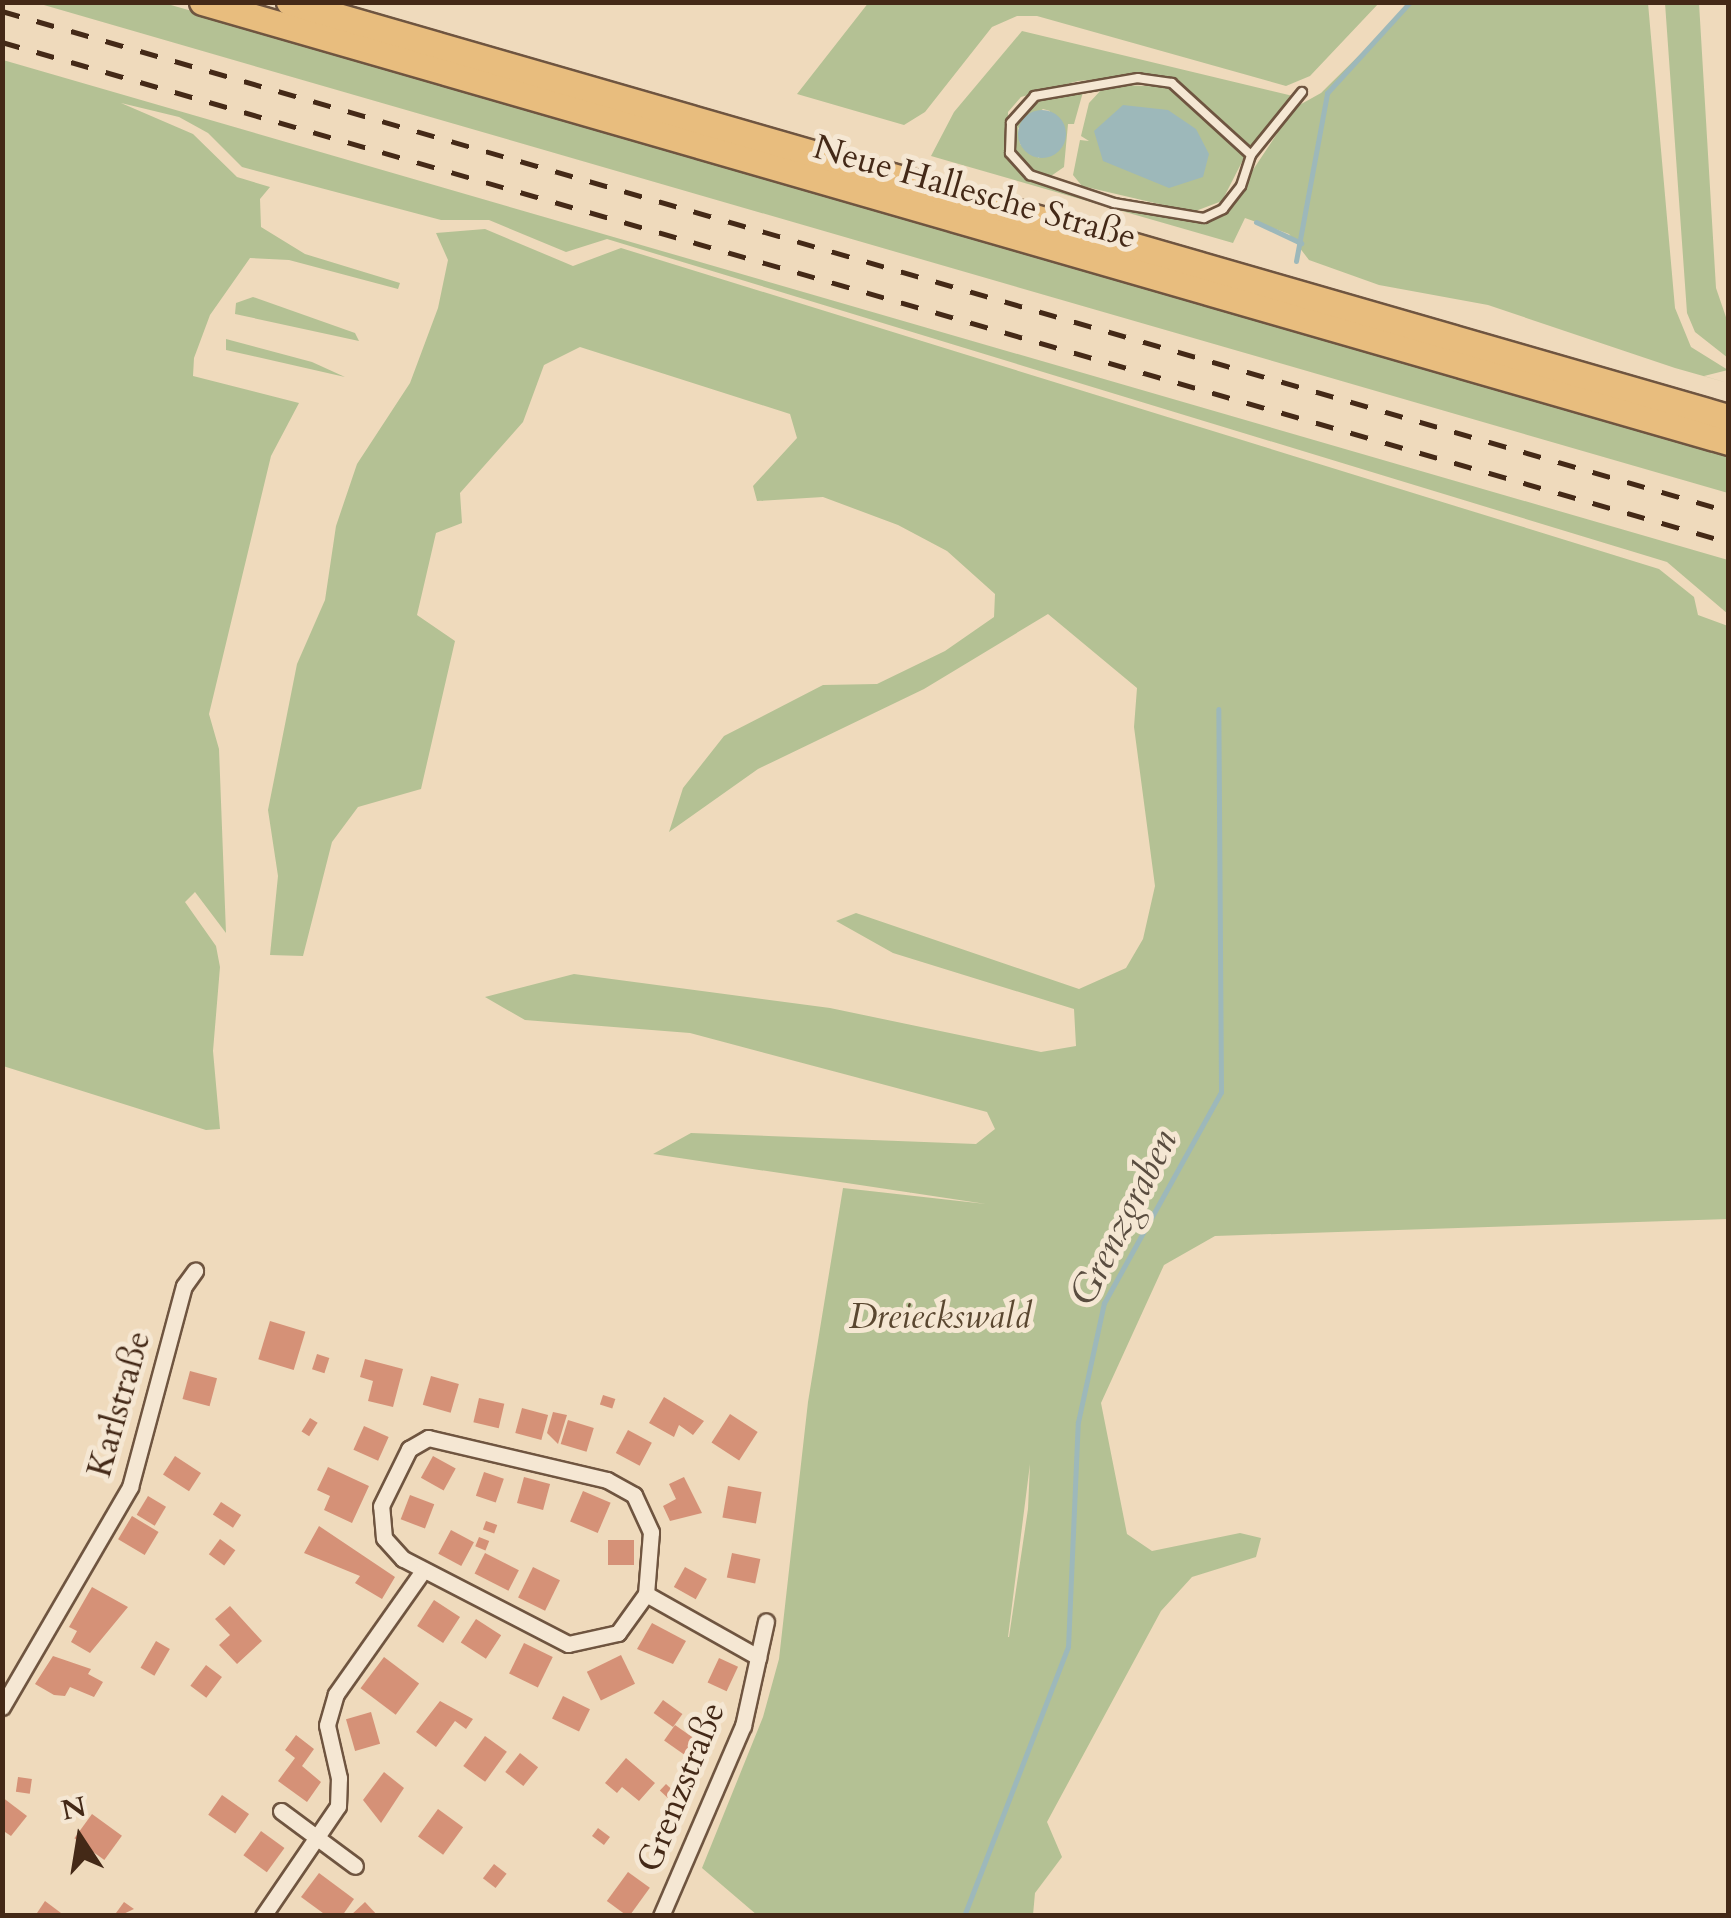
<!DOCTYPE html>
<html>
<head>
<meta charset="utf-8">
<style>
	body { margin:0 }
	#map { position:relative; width:1731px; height:1918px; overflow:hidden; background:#efdabc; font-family:Cardo,serif }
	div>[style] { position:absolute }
	.green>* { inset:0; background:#b4c194 }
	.water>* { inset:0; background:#9db8ba }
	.round { border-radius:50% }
	.stream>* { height:5px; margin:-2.5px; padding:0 2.5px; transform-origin:2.5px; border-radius:2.5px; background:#9db8ba }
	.building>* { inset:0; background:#d59177; transform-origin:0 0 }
	.roads { filter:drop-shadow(2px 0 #6f5540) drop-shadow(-2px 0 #6f5540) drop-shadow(0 2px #6f5540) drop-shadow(0 -2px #6f5540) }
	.service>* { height:8px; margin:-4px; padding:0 4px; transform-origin:4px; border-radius:4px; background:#f5e7d3 }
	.minor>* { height:15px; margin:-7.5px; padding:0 7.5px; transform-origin:7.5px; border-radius:7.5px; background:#f5e7d3 }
	.primary>* { height:25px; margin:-12.5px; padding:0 12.5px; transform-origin:12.5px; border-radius:12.5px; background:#e8bd7e }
	.rail>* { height:5px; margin-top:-2.5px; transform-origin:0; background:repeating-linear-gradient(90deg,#442917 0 18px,transparent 0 36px) }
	span { translate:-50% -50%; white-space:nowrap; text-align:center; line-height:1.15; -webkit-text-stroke:10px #f5e7d3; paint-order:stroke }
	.street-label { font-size:35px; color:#442917 }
	.park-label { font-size:35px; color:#5a4730; font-style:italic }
	.water-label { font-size:38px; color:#5a4d40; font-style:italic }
	.frame { position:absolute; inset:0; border:5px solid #442917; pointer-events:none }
	.north { position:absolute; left:30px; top:1788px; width:100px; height:100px; -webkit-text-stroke:8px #f5e7d3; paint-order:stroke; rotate:348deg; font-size:28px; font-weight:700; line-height:40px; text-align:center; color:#442917 }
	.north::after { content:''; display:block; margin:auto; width:35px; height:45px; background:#442917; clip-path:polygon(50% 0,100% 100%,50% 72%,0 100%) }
</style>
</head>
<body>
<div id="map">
	<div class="green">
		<div style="clip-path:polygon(869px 2px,1379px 2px,1379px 3px,1310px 76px,1286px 86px,1037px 16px,1017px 16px,992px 27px,925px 112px,904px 125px,797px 94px)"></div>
		<div style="clip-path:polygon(37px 3px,164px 3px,1672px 437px,1728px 453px,1728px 493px)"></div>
		<div style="clip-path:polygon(1412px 3px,1648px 3px,1675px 308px,1691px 347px,1728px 370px,1704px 376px,1728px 383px,1675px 368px,1488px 305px,1379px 285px,1309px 260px,1289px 234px,1245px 218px,1233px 243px,931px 156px,954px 112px,1022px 31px,1293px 96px,1252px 149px,1172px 80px,1139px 76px,1078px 81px,1021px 97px,1008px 112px,1009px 154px,1035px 183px,1204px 224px,1225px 212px,1294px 108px,1321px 93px)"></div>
		<div style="clip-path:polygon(1665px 3px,1699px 3px,1716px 288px,1728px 323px,1728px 358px,1695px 332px,1687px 313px)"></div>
		<div style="clip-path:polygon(3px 60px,1728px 560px,1728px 614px,1667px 562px,607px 239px,566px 252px,489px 220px,441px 220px,242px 167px,208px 133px,179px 117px,121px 103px,193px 134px,237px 177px,270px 187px,260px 199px,261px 227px,305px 254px,400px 283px,398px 289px,289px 260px,250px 258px,210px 315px,194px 358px,193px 376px,299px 403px,271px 456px,209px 714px,219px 749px,226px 933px,195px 892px,185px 902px,216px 946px,220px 967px,213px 1051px,220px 1129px,206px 1130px,3px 1066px)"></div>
		<div style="clip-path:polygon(1121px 85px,1170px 87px,1245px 156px,1222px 201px,1193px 212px,1082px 186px,1073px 175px,1080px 140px,1089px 141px,1081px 136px,1089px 103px,1102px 89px)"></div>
		<div style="clip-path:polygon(evenodd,1083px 92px,1074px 124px,1068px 124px,1064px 167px,1051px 176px,1033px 171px,1014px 151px,1016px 120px,1039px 98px,1083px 92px,1043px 109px,1050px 111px,1039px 158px,1020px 144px,1018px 128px,1043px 109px)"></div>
		<div style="clip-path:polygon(evenodd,485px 229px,573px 266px,621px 248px,1659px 569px,1694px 597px,1698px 615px,1728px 626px,1728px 1219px,1215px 1236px,1164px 1265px,1101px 1403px,1127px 1534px,1152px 1551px,1240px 1533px,1261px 1538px,1256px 1557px,1192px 1577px,1161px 1611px,1047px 1822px,1062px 1857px,1035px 1893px,1033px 1915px,757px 1915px,702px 1868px,763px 1717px,779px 1659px,808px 1402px,843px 1188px,986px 1204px,653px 1154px,691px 1133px,976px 1144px,995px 1129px,987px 1112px,690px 1033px,525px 1020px,485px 997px,574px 974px,830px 1008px,1041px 1052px,1076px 1046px,1074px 1009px,893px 953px,836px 921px,856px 913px,1079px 989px,1126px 968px,1143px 939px,1155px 886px,1134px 727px,1137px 688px,1048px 614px,924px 689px,758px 769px,669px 832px,683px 788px,724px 736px,823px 685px,877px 684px,945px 651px,994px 617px,995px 594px,947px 551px,898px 525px,823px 497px,757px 501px,753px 486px,797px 438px,790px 414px,580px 347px,544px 365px,523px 422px,460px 493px,462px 523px,436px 533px,417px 615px,455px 641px,421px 789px,358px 807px,332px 842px,303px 956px,270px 955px,278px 876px,268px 810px,297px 664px,325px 600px,336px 526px,357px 464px,410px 383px,438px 308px,448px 260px,436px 233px,485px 229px,1030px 1464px,1028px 1509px,1009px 1637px,1008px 1637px,1030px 1464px)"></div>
		<div style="clip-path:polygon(253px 297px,355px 333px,359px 341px,235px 314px,236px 303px)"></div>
		<div style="clip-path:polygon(226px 339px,312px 362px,345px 377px,226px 350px)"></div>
	</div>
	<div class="water">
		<div style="clip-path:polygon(1123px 105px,1168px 110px,1196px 129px,1209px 154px,1203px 177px,1169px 188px,1103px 161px,1094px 131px)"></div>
		<div class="round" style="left:1018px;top:110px;width:48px;height:48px"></div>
	</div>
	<div class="stream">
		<div style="left:1256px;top:222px;width:50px;rotate:25deg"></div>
		<div style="left:1296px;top:261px;width:171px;rotate:-79.5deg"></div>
		<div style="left:1327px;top:93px;width:123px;rotate:-47.6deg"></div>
		<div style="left:964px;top:1916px;width:288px;rotate:-68.9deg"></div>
		<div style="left:1068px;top:1647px;width:225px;rotate:-87.5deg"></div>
		<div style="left:1078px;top:1422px;width:122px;rotate:-77.7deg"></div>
		<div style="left:1104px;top:1303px;width:241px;rotate:-61deg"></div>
		<div style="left:1221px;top:1092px;width:383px;rotate:-90.4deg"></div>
	</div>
	<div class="building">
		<div style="left:270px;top:1321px;width:37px;height:40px;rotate:17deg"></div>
		<div style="left:317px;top:1354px;width:13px;height:16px;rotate:18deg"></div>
		<div style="clip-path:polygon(365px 1359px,403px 1369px,393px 1407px,368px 1401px,373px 1381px,360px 1377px)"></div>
		<div style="left:190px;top:1371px;width:28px;height:29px;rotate:15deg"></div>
		<div style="left:431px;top:1376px;width:29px;height:30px;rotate:16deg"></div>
		<div style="left:603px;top:1395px;width:13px;height:10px;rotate:18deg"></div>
		<div style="clip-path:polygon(664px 1397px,704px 1421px,693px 1435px,679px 1425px,674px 1437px,649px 1423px)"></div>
		<div style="left:479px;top:1398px;width:26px;height:25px;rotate:13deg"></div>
		<div style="left:522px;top:1408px;width:27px;height:26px;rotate:15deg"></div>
		<div style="clip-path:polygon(553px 1412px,567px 1415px,558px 1444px,547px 1433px)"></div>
		<div style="left:730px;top:1414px;width:33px;height:34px;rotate:33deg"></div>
		<div style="left:310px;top:1418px;width:9px;height:16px;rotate:32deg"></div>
		<div style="left:568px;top:1420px;width:27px;height:25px;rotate:17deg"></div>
		<div style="left:364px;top:1426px;width:27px;height:26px;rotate:24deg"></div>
		<div style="left:628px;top:1430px;width:27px;height:26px;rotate:28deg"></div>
		<div style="left:175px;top:1456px;width:31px;height:22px;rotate:33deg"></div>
		<div style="left:433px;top:1456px;width:26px;height:25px;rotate:29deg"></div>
		<div style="clip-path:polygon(328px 1467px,369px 1486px,352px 1523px,324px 1510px,330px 1496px,317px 1490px)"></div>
		<div style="left:484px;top:1472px;width:21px;height:25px;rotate:19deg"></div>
		<div style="left:524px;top:1477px;width:27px;height:27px;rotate:15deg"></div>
		<div style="clip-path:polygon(684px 1477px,702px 1513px,670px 1521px,663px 1506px,676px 1499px,669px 1484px)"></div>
		<div style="left:728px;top:1486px;width:34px;height:32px;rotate:10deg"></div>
		<div style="left:583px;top:1491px;width:30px;height:33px;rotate:23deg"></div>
		<div style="left:410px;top:1495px;width:26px;height:26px;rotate:21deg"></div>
		<div style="left:148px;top:1496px;width:21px;height:22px;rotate:31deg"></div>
		<div style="left:221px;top:1502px;width:24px;height:15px;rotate:33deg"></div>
		<div style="left:132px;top:1516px;width:31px;height:27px;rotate:31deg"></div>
		<div style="left:486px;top:1521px;width:12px;height:9px;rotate:20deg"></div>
		<div style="clip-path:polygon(319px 1526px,395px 1577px,382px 1599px,355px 1583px,360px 1576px,304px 1553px)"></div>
		<div style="left:451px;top:1530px;width:26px;height:27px;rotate:28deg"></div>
		<div style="left:479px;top:1537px;width:11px;height:10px;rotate:22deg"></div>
		<div style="left:220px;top:1539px;width:19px;height:19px;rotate:36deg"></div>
		<div style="left:608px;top:1540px;width:26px;height:25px"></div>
		<div style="left:485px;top:1553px;width:38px;height:23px;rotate:27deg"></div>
		<div style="left:732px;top:1553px;width:29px;height:25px;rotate:12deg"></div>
		<div style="left:533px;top:1567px;width:30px;height:34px;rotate:26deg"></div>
		<div style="left:685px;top:1567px;width:25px;height:23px;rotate:29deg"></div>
		<div style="clip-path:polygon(92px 1587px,128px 1607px,90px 1653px,71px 1642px,77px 1631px,69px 1627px)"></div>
		<div style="left:434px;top:1600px;width:31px;height:31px;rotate:33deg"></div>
		<div style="clip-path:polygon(230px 1606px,262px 1641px,237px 1664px,219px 1645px,230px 1635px,215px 1619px)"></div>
		<div style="left:476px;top:1619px;width:30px;height:28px;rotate:33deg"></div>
		<div style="clip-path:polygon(652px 1623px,686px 1641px,673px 1664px,637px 1649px)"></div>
		<div style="left:156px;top:1641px;width:16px;height:31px;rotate:30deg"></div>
		<div style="left:524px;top:1643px;width:32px;height:34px;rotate:26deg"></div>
		<div style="left:621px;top:1655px;width:32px;height:38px;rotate:64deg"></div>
		<div style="clip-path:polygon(53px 1656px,91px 1669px,88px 1674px,103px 1682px,94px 1697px,70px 1687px,65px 1696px,54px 1695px,35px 1684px)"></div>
		<div style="left:384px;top:1657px;width:44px;height:39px;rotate:37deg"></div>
		<div style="left:719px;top:1658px;width:21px;height:27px;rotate:25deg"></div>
		<div style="left:206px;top:1665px;width:20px;height:26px;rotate:37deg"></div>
		<div style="left:563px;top:1696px;width:30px;height:25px;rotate:26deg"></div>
		<div style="left:663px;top:1700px;width:24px;height:16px;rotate:36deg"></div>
		<div style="clip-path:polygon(440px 1701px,473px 1719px,466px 1729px,455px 1721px,436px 1747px,416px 1732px)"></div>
		<div style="left:371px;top:1712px;width:33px;height:26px;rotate:74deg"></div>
		<div style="left:675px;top:1725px;width:40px;height:19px;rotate:35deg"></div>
		<div style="clip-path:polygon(296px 1735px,314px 1749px,302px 1766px,321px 1782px,307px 1802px,278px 1781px,295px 1758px,285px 1750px)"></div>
		<div style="left:485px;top:1736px;width:27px;height:37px;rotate:36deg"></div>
		<div style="left:520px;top:1753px;width:23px;height:24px;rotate:38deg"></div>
		<div style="clip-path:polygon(626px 1758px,655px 1783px,639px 1801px,622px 1787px,617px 1793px,605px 1783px)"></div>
		<div style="clip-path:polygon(384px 1772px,404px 1788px,381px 1823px,363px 1800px)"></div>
		<div style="left:18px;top:1777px;width:14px;height:15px;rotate:8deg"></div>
		<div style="left:666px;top:1784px;width:25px;height:9px;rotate:43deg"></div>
		<div style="left:222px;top:1795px;width:33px;height:24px;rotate:35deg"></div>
		<div style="clip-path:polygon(2px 1797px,27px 1816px,11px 1836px,2px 1830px)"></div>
		<div style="left:438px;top:1809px;width:31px;height:34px;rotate:36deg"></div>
		<div style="left:92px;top:1814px;width:37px;height:30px;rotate:36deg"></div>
		<div style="left:598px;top:1828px;width:15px;height:10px;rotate:37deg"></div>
		<div style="left:261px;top:1831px;width:29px;height:30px;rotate:36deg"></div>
		<div style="left:494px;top:1864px;width:16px;height:18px;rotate:38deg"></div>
		<div style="left:628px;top:1872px;width:27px;height:36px;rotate:36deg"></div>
		<div style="clip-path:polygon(319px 1873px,354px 1899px,342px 1916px,327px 1916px,301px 1897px)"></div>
		<div style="clip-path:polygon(45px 1901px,65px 1916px,35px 1916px)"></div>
		<div style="clip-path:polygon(124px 1902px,134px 1909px,119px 1916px,116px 1913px)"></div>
		<div style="clip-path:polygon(365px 1902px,378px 1916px,350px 1916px)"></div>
	</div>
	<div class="roads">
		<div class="service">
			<div style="left:1251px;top:155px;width:107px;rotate:-137.7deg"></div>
			<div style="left:1172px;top:83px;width:34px;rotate:-172deg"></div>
			<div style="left:1138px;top:78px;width:105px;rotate:170.1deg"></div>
			<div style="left:1035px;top:96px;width:36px;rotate:132deg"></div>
			<div style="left:1011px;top:123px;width:30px;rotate:92deg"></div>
			<div style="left:1010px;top:153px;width:30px;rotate:48deg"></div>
			<div style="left:1030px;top:175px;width:89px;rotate:18.4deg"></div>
			<div style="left:1114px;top:203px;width:91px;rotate:9.5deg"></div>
			<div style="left:1204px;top:218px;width:21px;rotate:-25deg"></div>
			<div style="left:1223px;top:209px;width:29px;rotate:-52deg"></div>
			<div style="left:1241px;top:186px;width:33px;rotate:-72deg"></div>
			<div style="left:1251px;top:155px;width:81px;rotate:-51deg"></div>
		</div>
		<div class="minor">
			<div style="left:646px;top:1594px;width:48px;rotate:125.7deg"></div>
			<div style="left:618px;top:1633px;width:51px;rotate:167.6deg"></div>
			<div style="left:568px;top:1644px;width:186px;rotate:-152.7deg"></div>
			<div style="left:403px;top:1559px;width:28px;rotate:-132deg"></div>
			<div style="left:384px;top:1538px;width:32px;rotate:-95deg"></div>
			<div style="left:381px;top:1506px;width:64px;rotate:-63.8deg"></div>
			<div style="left:409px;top:1449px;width:22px;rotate:-30deg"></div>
			<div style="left:428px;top:1438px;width:184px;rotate:13.2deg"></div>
			<div style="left:607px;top:1480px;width:31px;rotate:29deg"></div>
			<div style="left:634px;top:1495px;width:41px;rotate:65.3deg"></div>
			<div style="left:651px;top:1532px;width:62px;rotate:94.6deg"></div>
			<div style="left:646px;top:1594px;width:129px;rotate:29.4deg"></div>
			<div style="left:2px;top:1707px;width:255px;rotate:-59.8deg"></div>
			<div style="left:130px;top:1487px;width:208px;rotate:-75deg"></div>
			<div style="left:184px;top:1286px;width:19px;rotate:-54deg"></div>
			<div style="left:281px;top:1811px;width:92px;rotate:36.6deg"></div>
			<div style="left:263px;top:1916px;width:133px;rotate:-55.7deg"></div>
			<div style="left:338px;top:1806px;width:28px;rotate:-88deg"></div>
			<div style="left:339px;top:1778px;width:54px;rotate:-102.8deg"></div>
			<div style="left:327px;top:1725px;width:32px;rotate:-74deg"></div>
			<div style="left:336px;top:1694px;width:149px;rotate:-54.8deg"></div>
			<div style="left:661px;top:1916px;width:207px;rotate:-66.7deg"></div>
			<div style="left:743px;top:1726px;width:107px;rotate:-77.6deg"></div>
		</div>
		<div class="primary">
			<div style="left:202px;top:2px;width:1588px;rotate:16.08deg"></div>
			<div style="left:289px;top:2px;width:1498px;rotate:16.09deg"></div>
		</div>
	</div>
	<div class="rail">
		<div style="left:2px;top:11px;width:1797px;rotate:16.16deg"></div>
		<div style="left:2px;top:42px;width:1797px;rotate:16.16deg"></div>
	</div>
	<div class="street-label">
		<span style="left:975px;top:192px;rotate:16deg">Neue Hallesche Straße</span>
		<span style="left:119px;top:1404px;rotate:-74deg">Karlstraße</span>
		<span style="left:681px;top:1787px;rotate:-68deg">Grenzstraße</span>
	</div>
	<div class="park-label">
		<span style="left:940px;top:1317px">Dreieckswald</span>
	</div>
	<div class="water-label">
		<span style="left:1124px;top:1218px;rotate:-63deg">Grenzgraben</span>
	</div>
	<div class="frame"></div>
	<div class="north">N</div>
</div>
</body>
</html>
